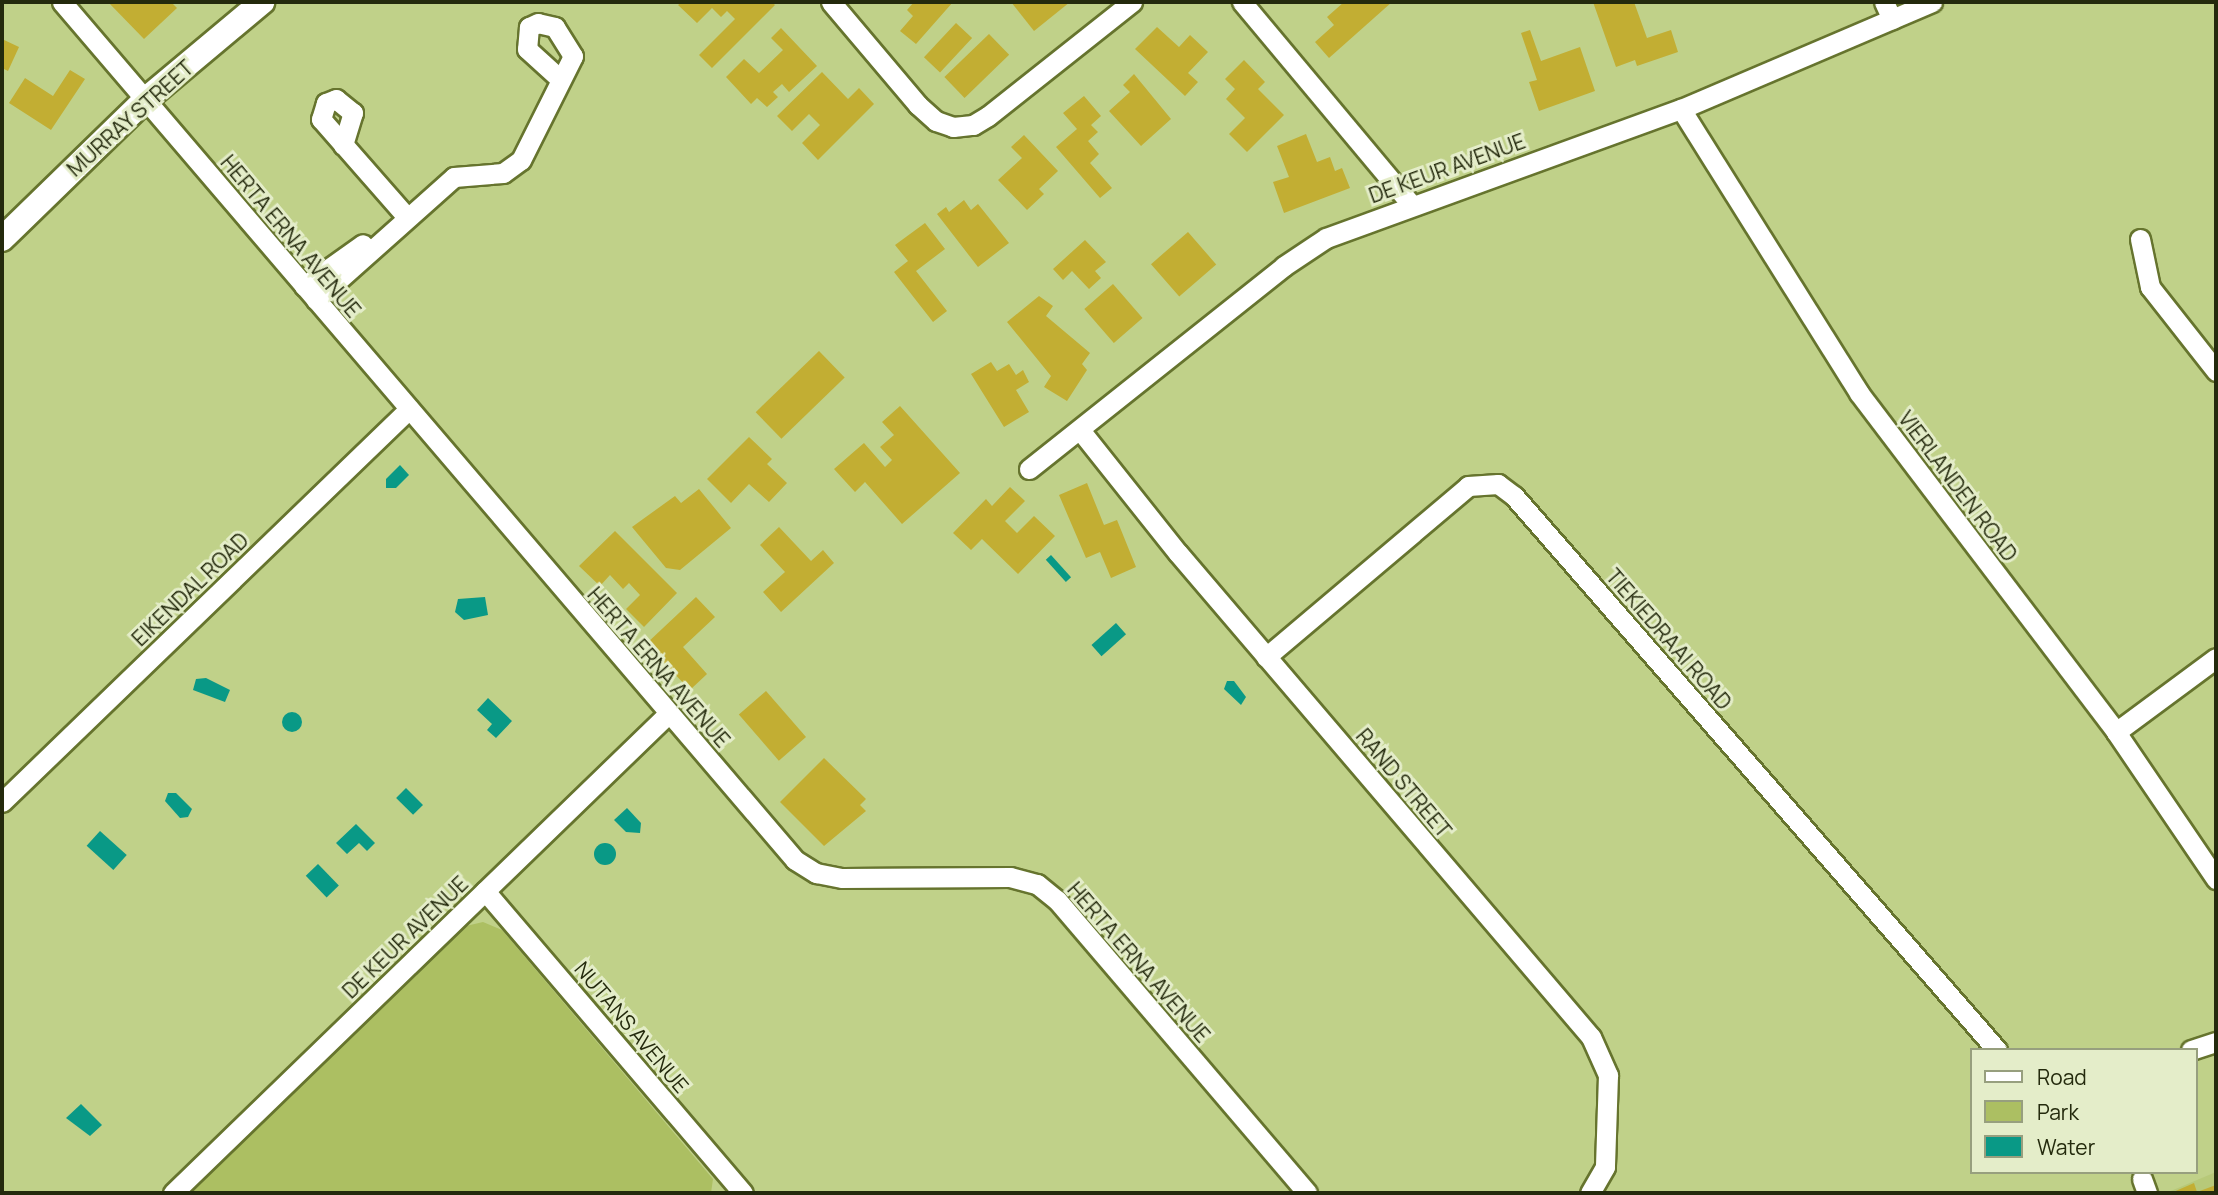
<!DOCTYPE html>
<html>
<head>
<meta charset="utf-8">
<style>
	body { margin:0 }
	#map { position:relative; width:2218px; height:1195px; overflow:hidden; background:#c0d189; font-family:Manrope,sans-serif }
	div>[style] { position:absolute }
	.built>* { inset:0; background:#b7c979 }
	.green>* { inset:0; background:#acbf62 }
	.water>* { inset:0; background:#099986; transform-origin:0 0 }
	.round { border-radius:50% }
	.building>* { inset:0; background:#c2ae33; transform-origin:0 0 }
	.roads { filter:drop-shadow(2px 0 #66742e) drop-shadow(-2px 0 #66742e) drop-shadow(0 2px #66742e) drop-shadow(0 -2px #66742e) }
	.minor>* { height:19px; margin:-9.5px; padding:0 9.5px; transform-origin:9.5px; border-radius:9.5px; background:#fff }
	.tertiary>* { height:24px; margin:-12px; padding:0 12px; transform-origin:12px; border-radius:12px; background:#fff }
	span { translate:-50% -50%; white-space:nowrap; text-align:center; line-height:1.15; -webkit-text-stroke:6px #e4edc9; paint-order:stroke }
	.street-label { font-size:21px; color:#242a0d }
	.frame { position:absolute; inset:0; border:4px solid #242a0d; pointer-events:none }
	.legend { position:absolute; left:1970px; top:1048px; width:228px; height:126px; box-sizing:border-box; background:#e4edc9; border:2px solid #979f7e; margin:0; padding:9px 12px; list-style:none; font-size:21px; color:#242a0d }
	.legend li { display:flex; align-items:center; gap:14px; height:35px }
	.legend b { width:35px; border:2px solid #979f7e }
</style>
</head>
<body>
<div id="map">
	<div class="built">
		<div style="clip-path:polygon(2216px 1172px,2216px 1193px,2166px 1193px)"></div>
	</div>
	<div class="green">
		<div style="clip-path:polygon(483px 922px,502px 930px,713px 1179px,711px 1193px,190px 1193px,466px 926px)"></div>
	</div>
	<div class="water">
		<div style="clip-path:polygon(400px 465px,409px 475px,396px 488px,386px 488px,386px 479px)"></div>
		<div style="left:1051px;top:555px;width:30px;height:7px;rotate:48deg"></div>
		<div style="clip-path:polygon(485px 597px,488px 615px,464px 620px,455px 612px,458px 599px)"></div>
		<div style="left:1116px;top:623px;width:15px;height:33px;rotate:48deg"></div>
		<div style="clip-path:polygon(206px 678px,230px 690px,225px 702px,193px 690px,196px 679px)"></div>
		<div style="clip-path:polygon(1227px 681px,1234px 681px,1246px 697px,1241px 705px,1224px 689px)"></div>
		<div style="clip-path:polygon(488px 698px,512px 721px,496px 738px,487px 730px,492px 724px,477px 710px)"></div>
		<div class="round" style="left:282px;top:712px;width:20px;height:20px"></div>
		<div style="left:406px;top:788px;width:24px;height:14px;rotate:45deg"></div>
		<div style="clip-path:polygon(168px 793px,176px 793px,192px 809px,188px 817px,180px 818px,165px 801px)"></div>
		<div style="clip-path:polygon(627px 808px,641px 823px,640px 833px,626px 832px,614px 820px)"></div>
		<div style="clip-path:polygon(356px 824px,375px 843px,367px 851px,359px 843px,347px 854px,336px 843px)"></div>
		<div style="left:100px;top:831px;width:36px;height:20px;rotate:42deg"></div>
		<div class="round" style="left:594px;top:843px;width:22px;height:22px"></div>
		<div style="left:318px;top:864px;width:30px;height:17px;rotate:46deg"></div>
		<div style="clip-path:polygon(81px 1104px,102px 1125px,90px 1136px,66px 1118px)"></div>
	</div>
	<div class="building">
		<div style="clip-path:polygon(108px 2px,171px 2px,177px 8px,144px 39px)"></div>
		<div style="clip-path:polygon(682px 2px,772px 2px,775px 5px,712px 68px,699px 55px,735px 19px,727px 11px,721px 17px,712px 8px,697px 23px,678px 5px)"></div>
		<div style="clip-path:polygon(914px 2px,953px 2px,916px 44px,900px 31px,913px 16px,907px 10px)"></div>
		<div style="clip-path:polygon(1011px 2px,1070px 2px,1034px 31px)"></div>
		<div style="clip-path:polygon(1344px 2px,1392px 2px,1329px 58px,1315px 42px,1334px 25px,1327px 17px)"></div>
		<div style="clip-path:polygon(1593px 2px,1634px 2px,1647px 38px,1671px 30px,1678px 52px,1637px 66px,1635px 60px,1616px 67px)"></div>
		<div style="left:956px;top:23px;width:22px;height:47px;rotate:43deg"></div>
		<div style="clip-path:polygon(1157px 27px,1179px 47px,1190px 35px,1208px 52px,1188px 73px,1198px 82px,1185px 96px,1135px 49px)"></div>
		<div style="clip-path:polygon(781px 28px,817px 66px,789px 92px,782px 84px,773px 92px,778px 97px,767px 107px,757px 98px,751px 104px,726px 77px,744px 59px,759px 73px,783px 50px,771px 38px)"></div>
		<div style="clip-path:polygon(1530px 30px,1541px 61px,1580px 47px,1595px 91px,1539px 111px,1529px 82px,1537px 80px,1521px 33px)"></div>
		<div style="left:989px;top:34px;width:29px;height:62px;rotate:46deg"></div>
		<div style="clip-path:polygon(2px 39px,19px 47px,8px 71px,2px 68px)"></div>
		<div style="clip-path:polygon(1244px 60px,1265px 82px,1258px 89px,1284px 115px,1247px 152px,1229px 134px,1245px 118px,1226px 99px,1235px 89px,1225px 79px)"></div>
		<div style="clip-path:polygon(70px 70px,85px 79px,51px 130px,9px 103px,25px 78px,53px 96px)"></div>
		<div style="clip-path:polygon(822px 72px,848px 99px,859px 88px,874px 104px,818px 160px,802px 143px,820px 125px,809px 114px,792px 131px,777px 116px)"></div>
		<div style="clip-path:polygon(1134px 74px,1171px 119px,1141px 146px,1109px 111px,1130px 92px,1123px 85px)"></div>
		<div style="clip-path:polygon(1084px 96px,1101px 116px,1091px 125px,1098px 132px,1088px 141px,1099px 154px,1090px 163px,1112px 188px,1100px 198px,1056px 147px,1077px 129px,1063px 113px)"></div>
		<div style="clip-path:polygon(1306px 134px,1317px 162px,1330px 157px,1335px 171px,1342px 168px,1350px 188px,1284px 213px,1273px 182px,1289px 177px,1277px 146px)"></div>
		<div style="clip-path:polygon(1024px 135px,1058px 171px,1039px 189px,1044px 194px,1027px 210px,998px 180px,1022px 158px,1011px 147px)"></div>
		<div style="clip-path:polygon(964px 200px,971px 210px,978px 204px,1009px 243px,978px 267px,937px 214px,946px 207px,949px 212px)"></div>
		<div style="clip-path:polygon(925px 223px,945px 249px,916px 271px,947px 311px,933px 322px,894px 272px,908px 261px,895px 245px)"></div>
		<div style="left:1188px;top:232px;width:43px;height:49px;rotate:49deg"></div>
		<div style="clip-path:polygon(1085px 240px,1106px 262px,1095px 271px,1101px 278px,1089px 289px,1072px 271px,1063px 280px,1053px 269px)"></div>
		<div style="left:1113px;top:284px;width:45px;height:38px;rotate:49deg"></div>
		<div style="clip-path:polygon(1039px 296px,1053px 306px,1046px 316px,1090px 353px,1082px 364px,1087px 370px,1067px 401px,1044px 387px,1051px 376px,1007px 322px)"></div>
		<div style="left:819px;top:351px;width:37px;height:88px;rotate:46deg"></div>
		<div style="clip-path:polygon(991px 362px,997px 371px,1009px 364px,1016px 375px,1023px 370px,1029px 382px,1016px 390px,1029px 412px,1004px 427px,971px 374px)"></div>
		<div style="clip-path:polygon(900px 406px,960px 473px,902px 524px,865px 482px,855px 492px,834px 469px,864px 443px,885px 467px,892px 460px,880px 447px,894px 435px,882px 422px)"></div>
		<div style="clip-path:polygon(749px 437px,772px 459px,767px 464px,787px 483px,769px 502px,749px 484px,731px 503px,707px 479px)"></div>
		<div style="clip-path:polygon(1087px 483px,1104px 525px,1117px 520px,1136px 567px,1111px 578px,1100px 552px,1086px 558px,1059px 495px)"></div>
		<div style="clip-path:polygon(1010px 487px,1025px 501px,1005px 521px,1017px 533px,1034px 516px,1055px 536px,1018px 574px,982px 539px,971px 550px,953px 533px,986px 499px,992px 506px)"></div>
		<div style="clip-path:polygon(699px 489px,731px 528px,680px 570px,666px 568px,632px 527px,675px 496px,681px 503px)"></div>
		<div style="clip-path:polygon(779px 527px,811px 561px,823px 550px,834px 563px,781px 612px,763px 592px,785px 572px,760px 545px)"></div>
		<div style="clip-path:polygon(615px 531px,677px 593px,644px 627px,626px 609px,640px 595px,629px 583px,623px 589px,610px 575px,600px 586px,579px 566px)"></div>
		<div style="clip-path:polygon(696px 597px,715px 617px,683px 647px,707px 674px,690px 690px,646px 644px)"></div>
		<div style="left:766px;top:691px;width:61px;height:36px;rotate:49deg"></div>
		<div style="clip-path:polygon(824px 758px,866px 799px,860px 805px,866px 811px,824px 846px,780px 802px)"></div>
		<div style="clip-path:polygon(2194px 1183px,2197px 1192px,2216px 1185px,2216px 1193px,2171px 1193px)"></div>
	</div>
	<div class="roads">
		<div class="minor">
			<div style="left:62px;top:2px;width:1128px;rotate:49.49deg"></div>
			<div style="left:795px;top:860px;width:25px;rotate:32deg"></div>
			<div style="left:816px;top:873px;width:26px;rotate:11deg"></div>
			<div style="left:842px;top:878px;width:168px;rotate:-0.3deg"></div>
			<div style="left:1010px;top:877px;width:28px;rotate:15deg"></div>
			<div style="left:1037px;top:884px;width:26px;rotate:39deg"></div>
			<div style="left:1057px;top:900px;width:385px;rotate:49.5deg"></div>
			<div style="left:831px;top:2px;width:135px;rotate:49.8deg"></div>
			<div style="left:918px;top:105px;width:24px;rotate:42deg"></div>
			<div style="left:936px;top:121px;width:18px;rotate:19deg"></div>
			<div style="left:953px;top:127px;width:20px;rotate:-6deg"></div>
			<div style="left:973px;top:125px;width:17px;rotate:-31deg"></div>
			<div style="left:988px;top:116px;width:184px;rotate:-38.4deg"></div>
			<div style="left:1242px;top:2px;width:263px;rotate:50.1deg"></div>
			<div style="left:1884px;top:2px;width:19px;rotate:65deg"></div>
			<div style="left:1681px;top:109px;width:335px;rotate:57.9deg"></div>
			<div style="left:1859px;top:393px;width:425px;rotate:52.8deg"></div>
			<div style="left:2116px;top:732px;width:178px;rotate:55.8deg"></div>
			<div style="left:343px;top:145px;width:34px;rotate:-73deg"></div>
			<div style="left:353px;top:113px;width:22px;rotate:-141deg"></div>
			<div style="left:336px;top:99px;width:11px;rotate:158deg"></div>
			<div style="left:326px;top:103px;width:17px;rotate:107deg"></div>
			<div style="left:321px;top:119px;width:129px;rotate:48.8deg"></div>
			<div style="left:2140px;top:239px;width:49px;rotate:78.2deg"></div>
			<div style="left:2150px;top:287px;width:107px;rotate:51.8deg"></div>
			<div style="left:304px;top:286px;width:72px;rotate:-35.4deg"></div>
			<div style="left:316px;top:300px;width:185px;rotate:-41.7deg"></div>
			<div style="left:454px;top:177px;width:49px;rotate:-4.7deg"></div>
			<div style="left:503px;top:173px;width:22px;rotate:-36deg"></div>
			<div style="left:521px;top:160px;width:116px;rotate:-63.4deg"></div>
			<div style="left:573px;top:56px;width:34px;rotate:-122deg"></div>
			<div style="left:555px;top:27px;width:17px;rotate:-167deg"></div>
			<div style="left:538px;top:23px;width:10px;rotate:156deg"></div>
			<div style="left:529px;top:27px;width:22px;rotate:95deg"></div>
			<div style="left:527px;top:49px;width:45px;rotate:42.3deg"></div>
			<div style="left:1080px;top:430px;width:157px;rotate:51.5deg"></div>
			<div style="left:1178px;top:553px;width:636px;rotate:49.53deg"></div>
			<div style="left:1591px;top:1037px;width:42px;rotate:65.9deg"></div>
			<div style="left:1608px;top:1075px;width:92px;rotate:91.9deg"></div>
			<div style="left:1605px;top:1167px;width:30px;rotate:120deg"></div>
			<div style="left:1029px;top:469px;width:326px;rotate:-38.5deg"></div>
			<div style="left:1284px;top:266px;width:50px;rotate:-33.7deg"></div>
			<div style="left:1326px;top:238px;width:378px;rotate:-20deg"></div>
			<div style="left:1681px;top:109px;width:273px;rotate:-23.1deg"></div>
			<div style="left:1266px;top:657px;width:265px;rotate:-40.2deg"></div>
			<div style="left:1468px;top:486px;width:30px;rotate:-4deg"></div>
			<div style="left:1498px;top:484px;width:20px;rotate:37deg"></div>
			<div style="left:1514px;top:496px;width:735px;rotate:48.92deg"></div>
			<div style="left:2116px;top:732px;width:124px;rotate:-36.5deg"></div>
			<div style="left:2px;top:802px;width:566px;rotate:-44deg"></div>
			<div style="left:485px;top:891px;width:397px;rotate:49.5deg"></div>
			<div style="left:2191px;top:1050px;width:26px;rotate:-18deg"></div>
			<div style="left:2142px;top:1179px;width:15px;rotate:70deg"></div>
			<div style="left:173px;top:1193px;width:690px;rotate:-44.06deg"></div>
		</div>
		<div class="tertiary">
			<div style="left:2px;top:239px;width:199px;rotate:-44.2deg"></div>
			<div style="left:145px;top:100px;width:153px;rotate:-39.9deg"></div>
		</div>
	</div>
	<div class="street-label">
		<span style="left:130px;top:118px;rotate:-42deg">MURRAY STREET</span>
		<span style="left:1447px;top:168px;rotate:-20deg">DE KEUR AVENUE</span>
		<span style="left:291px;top:236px;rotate:50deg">HERTA ERNA AVENUE</span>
		<span style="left:1958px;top:486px;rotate:53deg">VIERLANDEN ROAD</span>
		<span style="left:190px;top:589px;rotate:-44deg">EIKENDAL ROAD</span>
		<span style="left:1669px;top:639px;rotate:49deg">TIEKIEDRAAI ROAD</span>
		<span style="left:659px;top:667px;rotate:49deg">HERTA ERNA AVENUE</span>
		<span style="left:1404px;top:783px;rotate:50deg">RAND STREET</span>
		<span style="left:405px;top:937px;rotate:-44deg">DE KEUR AVENUE</span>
		<span style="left:1139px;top:962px;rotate:49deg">HERTA ERNA AVENUE</span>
		<span style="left:632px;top:1027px;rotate:50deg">NUTANS AVENUE</span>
	</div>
	<div class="frame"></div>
	<ul class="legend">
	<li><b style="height:9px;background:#fff"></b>Road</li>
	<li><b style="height:19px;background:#acbf62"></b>Park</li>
	<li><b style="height:19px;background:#099986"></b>Water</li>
	</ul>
</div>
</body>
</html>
